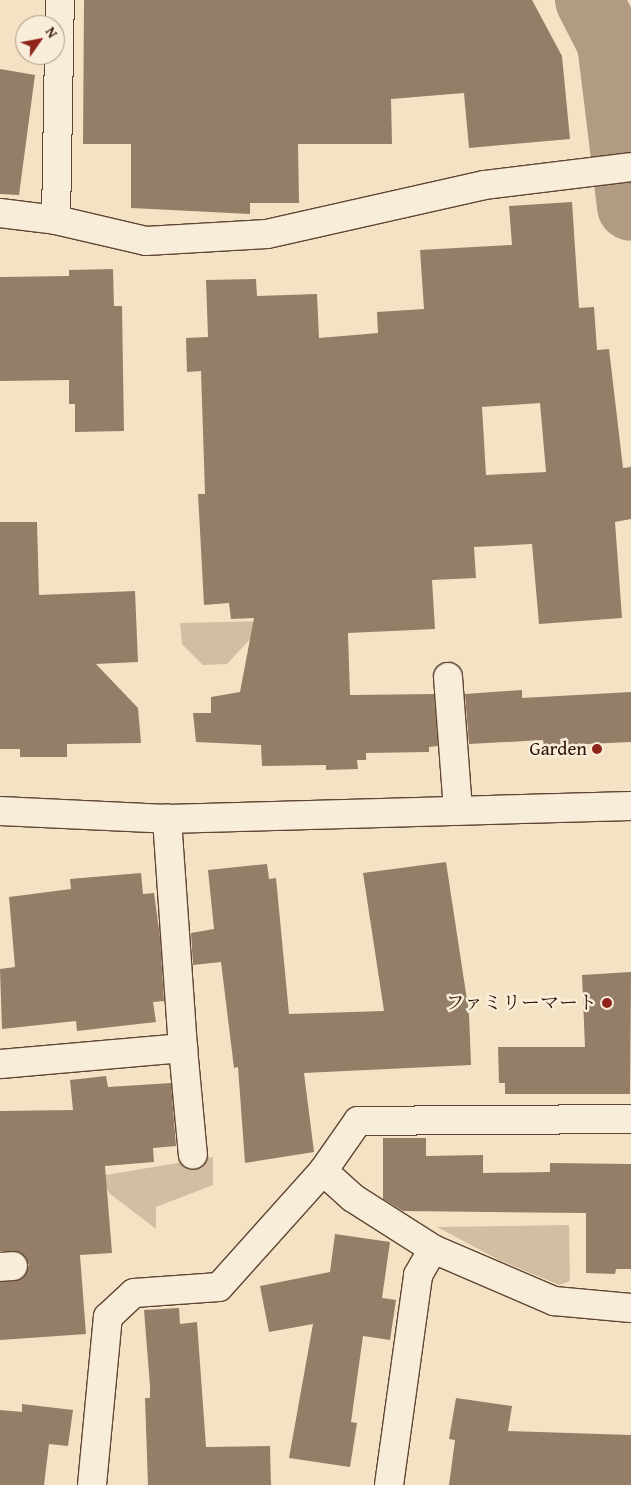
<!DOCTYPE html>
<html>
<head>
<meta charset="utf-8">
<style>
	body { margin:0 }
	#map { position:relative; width:631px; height:1485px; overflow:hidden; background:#f3e3c4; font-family:"Gentium Book Plus","Noto Serif JP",serif }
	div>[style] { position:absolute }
	.green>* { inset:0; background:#d2bfa3 }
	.river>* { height:68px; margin:-34px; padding:0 34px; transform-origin:34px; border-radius:34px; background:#b19b83 }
	.building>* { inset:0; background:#957e68 }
	.roads { filter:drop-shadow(1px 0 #614534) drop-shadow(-1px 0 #614534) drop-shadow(0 1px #614534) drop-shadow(0 -1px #614534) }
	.street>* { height:28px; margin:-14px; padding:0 14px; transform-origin:14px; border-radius:14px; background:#f7edd9 }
	.secondary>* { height:28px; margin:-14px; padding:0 14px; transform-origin:14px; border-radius:14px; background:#f7edd9 }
	.dots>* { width:14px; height:14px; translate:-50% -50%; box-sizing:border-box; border:2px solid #f7edd9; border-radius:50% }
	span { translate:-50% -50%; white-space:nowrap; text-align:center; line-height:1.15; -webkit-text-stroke:5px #f7edd9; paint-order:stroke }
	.poi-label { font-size:19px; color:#301004 }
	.right { translate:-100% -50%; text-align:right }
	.north { position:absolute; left:15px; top:15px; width:50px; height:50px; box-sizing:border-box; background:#f7edd9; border:1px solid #a79584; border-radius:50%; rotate:57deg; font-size:14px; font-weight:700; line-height:20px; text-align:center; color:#301004 }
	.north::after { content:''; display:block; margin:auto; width:18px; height:22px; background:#8f2418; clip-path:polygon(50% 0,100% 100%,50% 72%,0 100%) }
</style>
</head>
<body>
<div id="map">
	<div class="green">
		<div style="clip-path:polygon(267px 621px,227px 664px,203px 665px,182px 644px,180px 623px)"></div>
		<div style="clip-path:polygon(213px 1157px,213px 1185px,156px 1207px,156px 1229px,109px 1193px,100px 1176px)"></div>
		<div style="clip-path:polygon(569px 1225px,570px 1281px,559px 1285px,499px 1260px,437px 1227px)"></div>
	</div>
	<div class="river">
		<div style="left:589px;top:0;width:48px;rotate:62.9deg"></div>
		<div style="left:611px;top:43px;width:165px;rotate:83deg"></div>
	</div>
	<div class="building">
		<div style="clip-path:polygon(84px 0,532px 0,562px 56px,570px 139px,469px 148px,464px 93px,391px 99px,392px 144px,298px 144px,299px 203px,250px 203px,250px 214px,131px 208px,131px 144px,83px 144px)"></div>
		<div style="clip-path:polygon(0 69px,35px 75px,19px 195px,0 194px)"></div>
		<div style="clip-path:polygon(evenodd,572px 202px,579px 308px,594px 307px,597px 350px,609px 349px,623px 468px,631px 467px,631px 519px,615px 522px,622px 618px,539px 624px,532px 544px,474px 547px,476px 578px,432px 580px,435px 629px,348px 633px,350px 695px,434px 694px,438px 746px,429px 747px,429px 752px,366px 753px,366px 760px,357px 760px,358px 769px,326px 770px,326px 765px,262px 766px,261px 745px,196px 742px,193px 713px,211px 713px,211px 697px,240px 692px,254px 618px,231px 619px,229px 603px,204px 605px,198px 494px,205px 494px,201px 371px,187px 372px,186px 338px,208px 337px,206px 280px,256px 279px,257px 296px,317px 294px,319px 338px,378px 333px,377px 312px,424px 309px,420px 250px,512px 245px,509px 206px,572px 202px,540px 403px,546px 472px,486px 475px,482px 407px,540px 403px)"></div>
		<div style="clip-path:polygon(113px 269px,114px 306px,122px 306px,124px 431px,75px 432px,75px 404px,69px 404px,69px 380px,0 381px,0 277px,69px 276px,69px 270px)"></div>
		<div style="clip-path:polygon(0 522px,37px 522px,39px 595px,135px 591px,138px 662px,96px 664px,138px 708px,141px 743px,67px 744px,67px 757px,20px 757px,20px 749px,0 749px)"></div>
		<div style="clip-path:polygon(522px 690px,522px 698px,631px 692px,631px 742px,544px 746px,543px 740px,469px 744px,465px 694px)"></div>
		<div style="clip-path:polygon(446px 862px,469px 1013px,471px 1065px,304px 1073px,314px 1152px,245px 1163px,238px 1067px,234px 1068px,221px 962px,193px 965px,191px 933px,214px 929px,208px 870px,267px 864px,269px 879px,276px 878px,289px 1014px,384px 1011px,363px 873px)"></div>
		<div style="clip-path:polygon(141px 873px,143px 894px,154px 893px,160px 937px,164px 1001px,153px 1002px,156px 1022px,77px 1031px,76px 1021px,2px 1029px,0 969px,15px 967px,9px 897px,71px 889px,70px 879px)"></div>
		<div style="clip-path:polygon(631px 972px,630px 1094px,505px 1094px,505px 1083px,499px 1083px,498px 1047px,585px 1047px,582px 975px)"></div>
		<div style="clip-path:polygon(106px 1076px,108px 1087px,171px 1083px,176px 1146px,153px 1148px,154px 1162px,105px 1166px,112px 1253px,80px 1255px,86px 1334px,0 1340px,0 1282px,21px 1279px,29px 1265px,20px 1252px,0 1251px,0 1111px,73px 1110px,70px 1080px)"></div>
		<div style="clip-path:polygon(383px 1138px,426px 1138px,426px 1156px,483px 1155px,483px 1173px,550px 1172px,550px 1163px,631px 1164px,631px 1269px,616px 1269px,615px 1274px,586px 1273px,586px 1213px,403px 1211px,383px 1199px)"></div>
		<div style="clip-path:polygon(335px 1234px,390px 1242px,382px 1298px,396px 1300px,390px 1340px,363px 1336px,351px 1422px,357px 1423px,350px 1467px,289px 1458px,313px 1324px,269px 1332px,260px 1286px,330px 1272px)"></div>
		<div style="clip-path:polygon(179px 1308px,180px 1324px,197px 1322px,206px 1447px,270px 1446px,271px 1485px,148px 1485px,145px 1398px,150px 1398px,150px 1386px,144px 1310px)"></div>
		<div style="clip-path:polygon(456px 1398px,512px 1406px,508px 1431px,631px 1435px,631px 1485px,449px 1485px,455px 1440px,449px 1439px)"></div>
		<div style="clip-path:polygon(22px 1404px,73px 1410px,68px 1446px,49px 1444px,44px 1485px,0 1485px,0 1410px,22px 1412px)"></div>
	</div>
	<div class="roads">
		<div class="street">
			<div style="left:0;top:213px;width:56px;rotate:7.1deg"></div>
			<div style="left:56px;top:220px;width:92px;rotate:13.1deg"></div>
			<div style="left:146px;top:241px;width:121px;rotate:-3.3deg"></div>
			<div style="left:267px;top:234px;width:223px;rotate:-12.7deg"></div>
			<div style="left:485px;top:185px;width:147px;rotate:-7deg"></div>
			<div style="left:56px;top:220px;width:220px;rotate:-89deg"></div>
			<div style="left:448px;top:677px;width:134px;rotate:85.7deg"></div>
			<div style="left:183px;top:1048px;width:107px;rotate:84.7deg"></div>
			<div style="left:0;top:1064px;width:184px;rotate:-5deg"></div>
			<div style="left:183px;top:1048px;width:230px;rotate:-94deg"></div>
			<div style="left:631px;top:1119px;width:273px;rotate:179.6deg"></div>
			<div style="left:358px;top:1121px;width:61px;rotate:125deg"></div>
			<div style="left:323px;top:1171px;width:40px;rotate:42deg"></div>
			<div style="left:353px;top:1198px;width:95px;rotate:32.5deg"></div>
			<div style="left:433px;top:1249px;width:132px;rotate:23.3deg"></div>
			<div style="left:554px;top:1301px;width:77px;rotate:5.2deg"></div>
			<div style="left:0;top:1267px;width:13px;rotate:-4deg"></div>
			<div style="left:92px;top:1485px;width:169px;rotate:-84.6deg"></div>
			<div style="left:108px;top:1317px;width:35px;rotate:-43deg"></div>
			<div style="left:134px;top:1293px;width:85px;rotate:-4deg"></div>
			<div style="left:219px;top:1287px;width:156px;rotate:-48.1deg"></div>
			<div style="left:389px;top:1485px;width:212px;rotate:-82.1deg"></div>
			<div style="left:418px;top:1275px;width:30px;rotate:-60deg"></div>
		</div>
		<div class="secondary">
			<div style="left:0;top:811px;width:167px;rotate:2.7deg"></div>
			<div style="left:167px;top:819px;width:464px;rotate:-1.6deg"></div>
		</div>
	</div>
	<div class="dots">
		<div style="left:597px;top:749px;background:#8f2418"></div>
		<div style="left:607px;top:1003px;background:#8f2418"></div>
	</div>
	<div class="poi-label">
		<span class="right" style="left:587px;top:749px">Garden</span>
		<span class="right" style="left:597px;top:1003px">ファミリーマート</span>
	</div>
	<div class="north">N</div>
</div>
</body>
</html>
